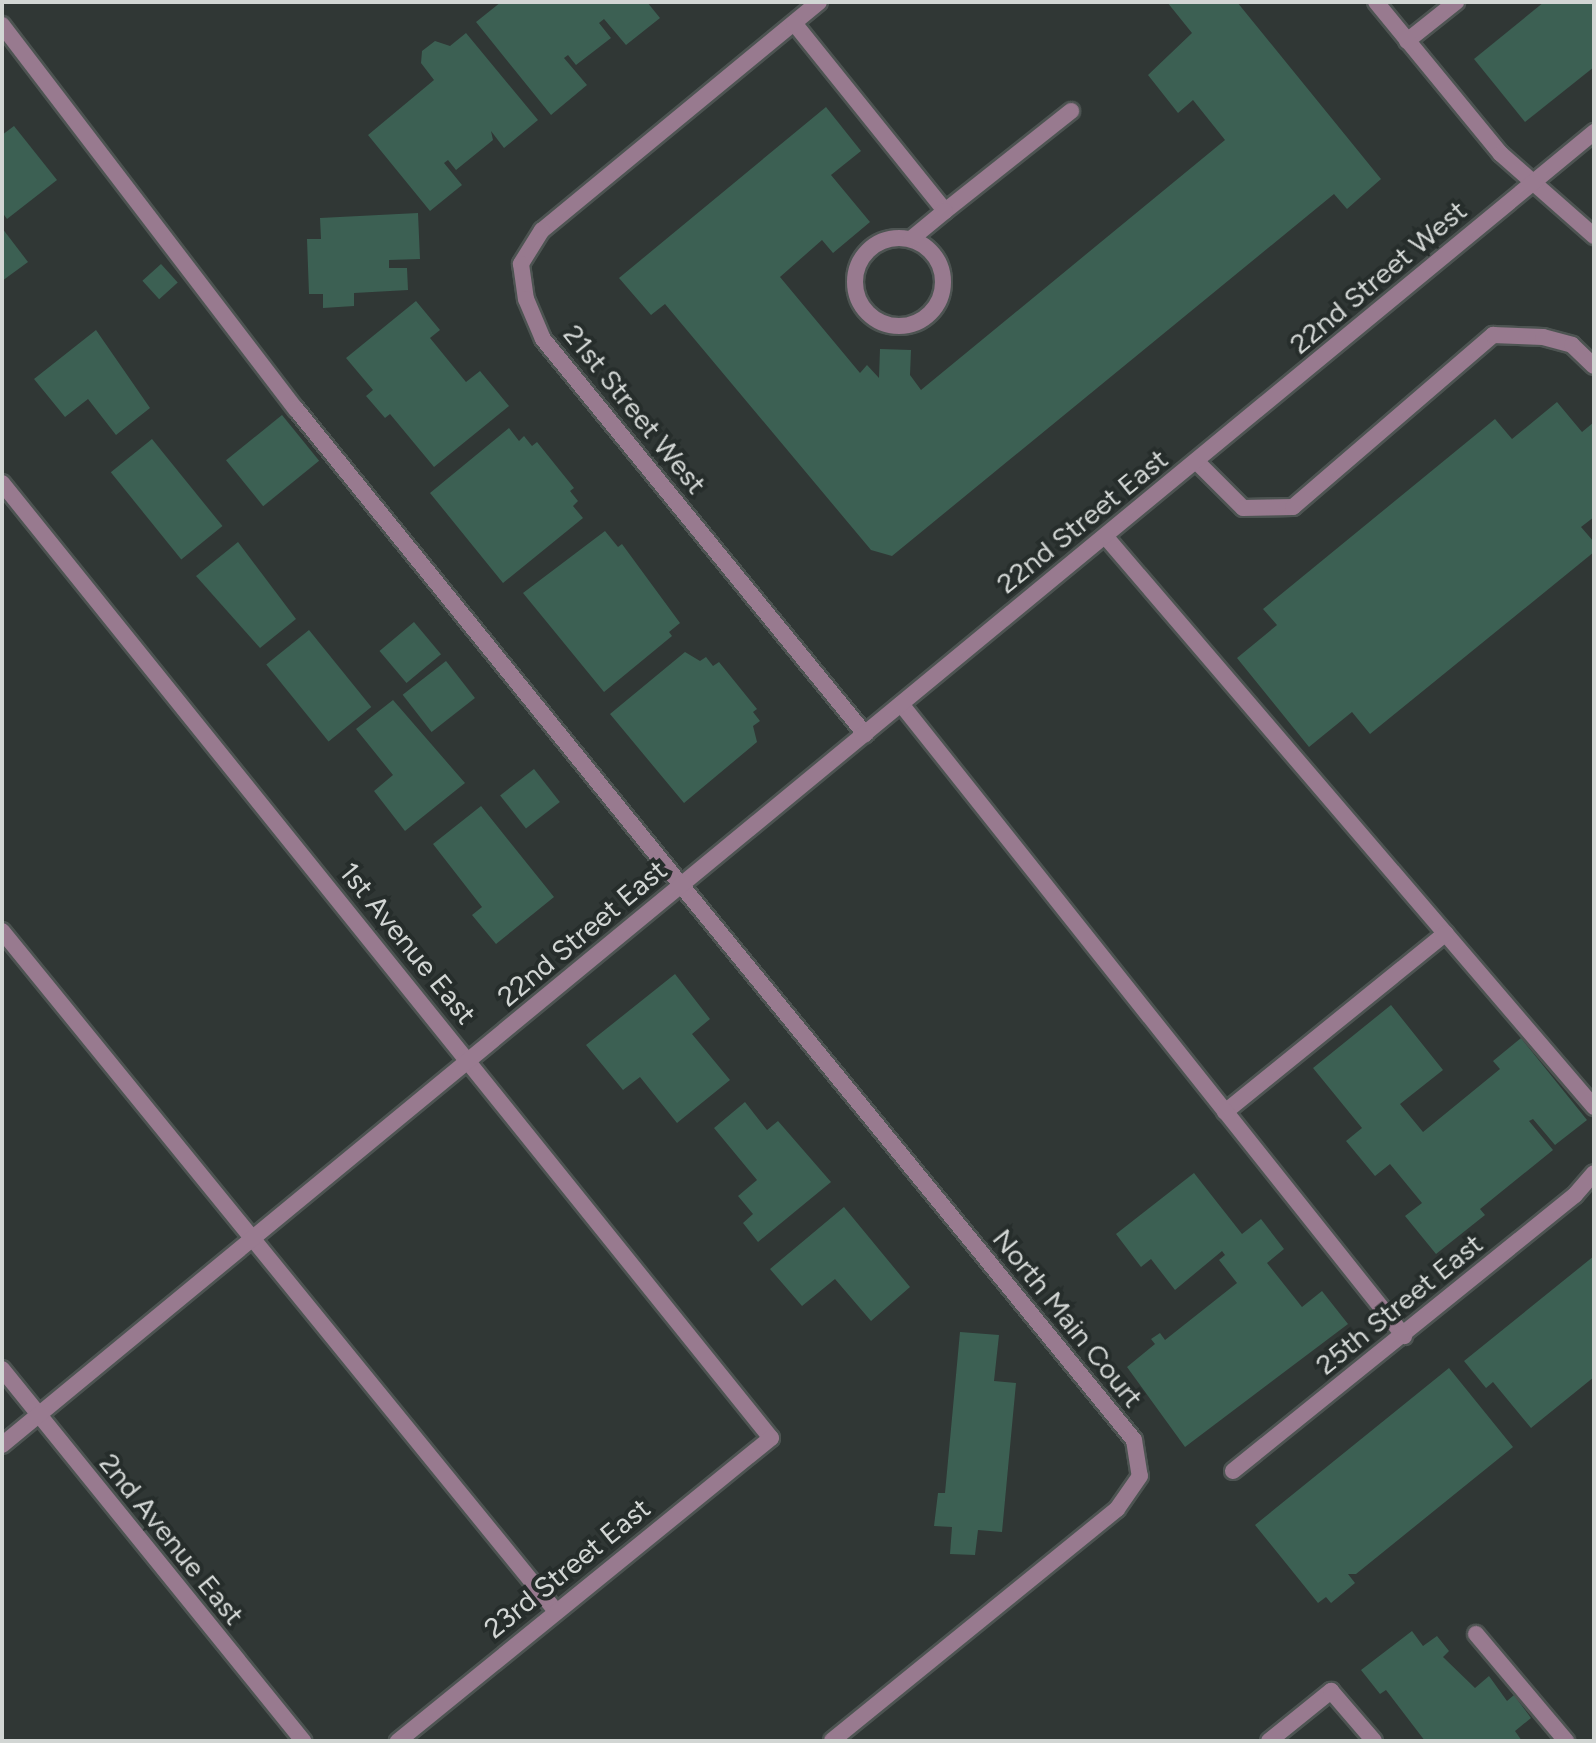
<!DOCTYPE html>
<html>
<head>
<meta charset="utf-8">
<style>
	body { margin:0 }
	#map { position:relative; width:1596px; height:1743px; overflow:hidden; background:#303735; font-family:Figtree,sans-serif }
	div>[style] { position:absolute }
	.building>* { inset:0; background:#3c6053; transform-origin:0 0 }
	.roads { filter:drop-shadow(2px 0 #4d5452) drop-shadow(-2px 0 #4d5452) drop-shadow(0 2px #4d5452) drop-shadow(0 -2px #4d5452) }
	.lane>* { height:16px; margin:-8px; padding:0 8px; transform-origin:8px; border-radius:8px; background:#987a8f }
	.lane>.ring { margin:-8px; padding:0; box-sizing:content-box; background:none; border:16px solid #987a8f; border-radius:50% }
	.street>* { height:16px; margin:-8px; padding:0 8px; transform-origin:8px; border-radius:8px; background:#987a8f }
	span { translate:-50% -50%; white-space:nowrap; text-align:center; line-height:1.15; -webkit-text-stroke:8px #262d2b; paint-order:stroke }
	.street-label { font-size:28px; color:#d2d6d4 }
	.frame { position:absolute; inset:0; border:4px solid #d2d6d4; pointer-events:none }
</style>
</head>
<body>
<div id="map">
	<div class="building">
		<div style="clip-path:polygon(501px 2px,647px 2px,660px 18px,626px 45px,604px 19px,599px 23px,611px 38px,576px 65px,568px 55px,564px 58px,587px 85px,551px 115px,476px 22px)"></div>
		<div style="clip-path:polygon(1167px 2px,1237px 2px,1381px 179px,1347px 209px,1334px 194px,892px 556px,871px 550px,665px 304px,651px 315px,619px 278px,826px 107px,861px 151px,831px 175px,870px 222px,833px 253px,822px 240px,780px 277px,860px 373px,867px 365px,879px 378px,880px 349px,911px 350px,910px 375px,921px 390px,1225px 140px,1193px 100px,1178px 113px,1148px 75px,1192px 33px)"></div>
		<div style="clip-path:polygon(1544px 2px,1594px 2px,1594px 67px,1525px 122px,1474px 59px)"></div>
		<div style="clip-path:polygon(466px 33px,538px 120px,504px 148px,491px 131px,493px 140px,456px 170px,448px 160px,444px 163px,462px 185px,430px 211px,368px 135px,434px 80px,421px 63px,422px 51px,435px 41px,450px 46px)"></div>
		<div style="clip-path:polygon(14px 126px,57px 180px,7px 219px,2px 212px,2px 135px)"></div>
		<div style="clip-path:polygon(418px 213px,420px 259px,389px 260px,389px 268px,407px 268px,408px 290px,354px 293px,354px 306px,323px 308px,323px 294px,309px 294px,307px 239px,321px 239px,320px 218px)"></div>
		<div style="clip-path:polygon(2px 228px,28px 262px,2px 281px)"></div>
		<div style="left:161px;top:264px;width:25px;height:25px;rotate:48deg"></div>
		<div style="clip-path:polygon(416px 301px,440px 330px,430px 338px,466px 382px,480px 371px,509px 406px,434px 467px,390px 414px,385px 418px,366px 396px,373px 390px,346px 358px)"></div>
		<div style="clip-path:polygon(96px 330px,150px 408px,116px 435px,88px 399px,65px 417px,34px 379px)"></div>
		<div style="clip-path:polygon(1557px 402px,1582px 432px,1594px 422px,1594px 517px,1581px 527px,1594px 542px,1594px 552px,1370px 734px,1352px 712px,1309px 747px,1237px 658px,1277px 625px,1263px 609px,1495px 419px,1512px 439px)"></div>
		<div style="left:282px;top:415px;width:59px;height:72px;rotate:51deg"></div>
		<div style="clip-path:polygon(509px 428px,519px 441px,524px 436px,532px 446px,537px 442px,574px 488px,570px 491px,578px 501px,573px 506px,583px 518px,503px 583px,430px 493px)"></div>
		<div style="left:152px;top:439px;width:112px;height:53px;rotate:51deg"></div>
		<div style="clip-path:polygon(605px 531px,618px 547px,622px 544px,680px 623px,669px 632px,672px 636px,604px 692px,523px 593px)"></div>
		<div style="clip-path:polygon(238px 542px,296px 619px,260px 648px,196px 576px)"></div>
		<div style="left:414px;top:622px;width:42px;height:45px;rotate:50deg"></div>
		<div style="left:309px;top:630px;width:99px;height:55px;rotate:51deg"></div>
		<div style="clip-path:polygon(685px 652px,700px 661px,706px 657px,713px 666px,719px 662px,757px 709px,753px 712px,760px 721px,753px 726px,757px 742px,684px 803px,610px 714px)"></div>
		<div style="left:446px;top:661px;width:47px;height:55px;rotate:52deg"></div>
		<div style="clip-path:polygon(393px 700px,465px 783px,405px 831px,374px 791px,393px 775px,356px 729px)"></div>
		<div style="left:534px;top:769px;width:42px;height:43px;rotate:52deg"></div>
		<div style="clip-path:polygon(481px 806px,554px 897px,496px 944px,472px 915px,482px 907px,433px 844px)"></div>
		<div style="clip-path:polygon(675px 974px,710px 1019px,692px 1034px,730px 1080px,677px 1123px,640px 1077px,623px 1090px,586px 1045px)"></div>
		<div style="clip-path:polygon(1391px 1005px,1443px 1070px,1400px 1104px,1423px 1132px,1500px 1069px,1493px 1061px,1521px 1038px,1587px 1120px,1555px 1145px,1533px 1119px,1529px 1121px,1553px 1150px,1480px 1209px,1485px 1215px,1436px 1254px,1405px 1216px,1422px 1203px,1390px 1164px,1375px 1176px,1346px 1141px,1362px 1128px,1313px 1068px)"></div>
		<div style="clip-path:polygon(745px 1102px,767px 1130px,778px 1121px,831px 1182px,758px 1242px,743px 1223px,753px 1214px,738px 1196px,757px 1180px,714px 1128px)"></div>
		<div style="clip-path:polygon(1194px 1173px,1242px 1234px,1261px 1219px,1284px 1249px,1267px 1263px,1302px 1307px,1322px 1291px,1348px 1324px,1185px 1447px,1127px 1367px,1155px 1344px,1151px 1339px,1160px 1333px,1165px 1340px,1237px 1283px,1219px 1260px,1225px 1255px,1222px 1251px,1175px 1290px,1151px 1259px,1141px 1267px,1116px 1234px)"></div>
		<div style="clip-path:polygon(844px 1207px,910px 1287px,871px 1321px,835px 1279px,802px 1306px,770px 1269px)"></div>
		<div style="clip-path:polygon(1594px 1256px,1594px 1377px,1531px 1428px,1493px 1382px,1486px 1388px,1464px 1361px)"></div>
		<div style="clip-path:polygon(960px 1332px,999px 1335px,994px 1381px,1016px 1383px,1002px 1532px,978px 1530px,975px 1555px,950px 1554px,952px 1527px,934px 1526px,938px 1493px,945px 1493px)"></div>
		<div style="clip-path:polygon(1449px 1368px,1513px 1447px,1356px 1574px,1348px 1574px,1355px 1583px,1331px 1603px,1326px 1597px,1318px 1603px,1255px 1525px)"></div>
		<div style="clip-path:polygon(1412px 1631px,1423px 1646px,1437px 1636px,1449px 1651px,1443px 1657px,1475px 1688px,1489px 1676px,1507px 1701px,1514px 1695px,1531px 1718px,1515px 1731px,1522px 1741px,1425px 1741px,1386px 1690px,1380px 1694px,1361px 1670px)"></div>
	</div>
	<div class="roads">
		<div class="lane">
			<div style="left:819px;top:2px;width:359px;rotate:140.5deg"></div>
			<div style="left:542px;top:230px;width:40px;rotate:122deg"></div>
			<div style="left:521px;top:264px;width:35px;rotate:82deg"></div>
			<div style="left:526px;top:299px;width:43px;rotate:67deg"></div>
			<div style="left:543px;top:339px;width:510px;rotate:50.81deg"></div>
			<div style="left:794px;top:23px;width:241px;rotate:51.2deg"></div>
			<div style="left:945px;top:211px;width:161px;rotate:-38.4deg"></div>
			<div style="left:2px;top:25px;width:484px;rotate:52.6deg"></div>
			<div style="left:296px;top:409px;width:612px;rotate:51.03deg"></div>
			<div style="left:1407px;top:41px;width:63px;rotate:-38.5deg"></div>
			<div class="ring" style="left:855px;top:238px;width:72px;height:72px"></div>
			<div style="left:911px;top:239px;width:44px;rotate:-39.5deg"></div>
			<div style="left:1196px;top:461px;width:66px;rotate:45deg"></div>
			<div style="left:1243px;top:508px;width:50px;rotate:-1.1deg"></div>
			<div style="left:1293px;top:507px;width:264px;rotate:-40.7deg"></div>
			<div style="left:1493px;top:335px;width:50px;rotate:2.3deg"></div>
			<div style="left:1543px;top:337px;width:30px;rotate:15deg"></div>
			<div style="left:1572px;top:345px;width:30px;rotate:44deg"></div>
			<div style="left:1105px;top:536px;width:752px;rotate:49.42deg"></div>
			<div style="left:2px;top:931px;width:876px;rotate:50.84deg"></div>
			<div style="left:1225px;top:1112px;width:284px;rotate:-39deg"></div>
			<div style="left:1476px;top:1634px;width:140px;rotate:49.9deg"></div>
			<div style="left:1269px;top:1741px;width:80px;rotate:-38.9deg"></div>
			<div style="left:1331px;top:1691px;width:66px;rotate:49.3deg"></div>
		</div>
		<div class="street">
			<div style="left:1376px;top:2px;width:197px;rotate:50.6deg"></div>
			<div style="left:1501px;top:154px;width:124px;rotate:41.4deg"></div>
			<div style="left:2px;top:483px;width:1226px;rotate:51.16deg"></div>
			<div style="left:771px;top:1438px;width:481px;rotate:140.9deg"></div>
			<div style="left:901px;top:704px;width:808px;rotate:51.48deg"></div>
			<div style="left:681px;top:885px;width:716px;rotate:50.78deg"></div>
			<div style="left:1134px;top:1440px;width:36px;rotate:81deg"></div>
			<div style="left:1140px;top:1476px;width:40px;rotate:124.9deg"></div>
			<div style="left:1117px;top:1509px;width:367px;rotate:140.9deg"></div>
			<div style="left:2px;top:1369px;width:479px;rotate:51deg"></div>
			<div style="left:2px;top:1445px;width:2064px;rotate:-39.51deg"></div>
			<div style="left:1233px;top:1471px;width:439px;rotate:-38.9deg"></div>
			<div style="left:1575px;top:1195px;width:29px;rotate:-49deg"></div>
		</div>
	</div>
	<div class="street-label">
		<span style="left:1378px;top:277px;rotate:-40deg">22nd Street West</span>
		<span style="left:635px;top:409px;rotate:51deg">21st Street West</span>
		<span style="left:1082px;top:521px;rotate:-39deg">22nd Street East</span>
		<span style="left:582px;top:933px;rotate:-40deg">22nd Street East</span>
		<span style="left:408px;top:943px;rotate:51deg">1st Avenue East</span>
		<span style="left:1399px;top:1304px;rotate:-39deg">25th Street East</span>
		<span style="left:1068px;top:1318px;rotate:51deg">North Main Court</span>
		<span style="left:172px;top:1539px;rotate:51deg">2nd Avenue East</span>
		<span style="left:567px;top:1568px;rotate:-39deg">23rd Street East</span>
	</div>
	<div class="frame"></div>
</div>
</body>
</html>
